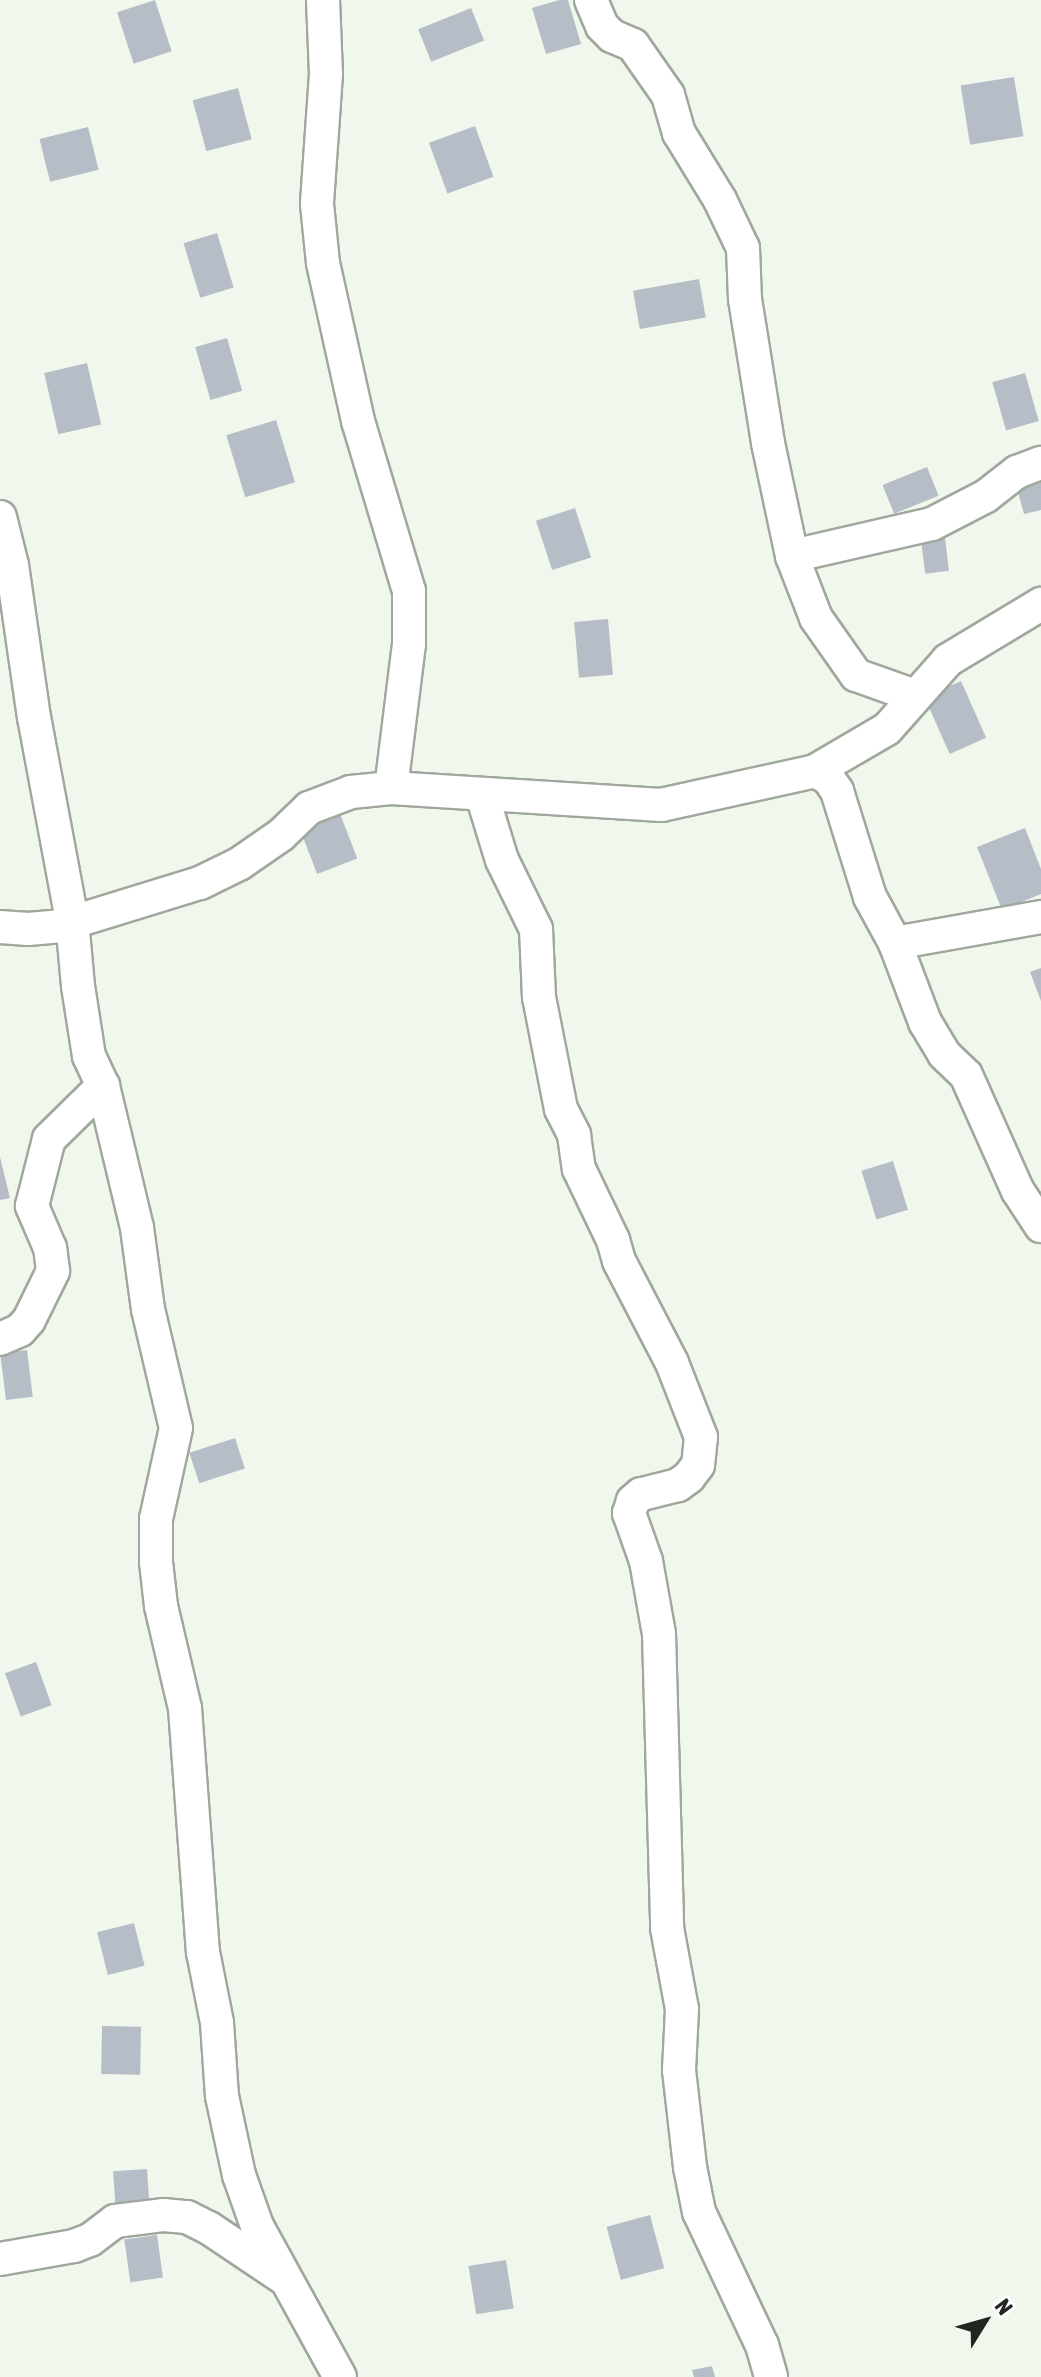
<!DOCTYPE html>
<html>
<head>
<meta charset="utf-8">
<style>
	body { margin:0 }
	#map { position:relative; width:1041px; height:2377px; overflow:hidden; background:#f0f8ee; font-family:"Asap Condensed",sans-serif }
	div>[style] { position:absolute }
	.building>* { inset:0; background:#b7bdc7; transform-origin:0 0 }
	.roads { filter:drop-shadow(2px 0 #a0a89e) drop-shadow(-2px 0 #a0a89e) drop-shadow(0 2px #a0a89e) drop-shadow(0 -2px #a0a89e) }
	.street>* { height:32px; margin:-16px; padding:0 16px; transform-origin:16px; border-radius:16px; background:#fff }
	span { translate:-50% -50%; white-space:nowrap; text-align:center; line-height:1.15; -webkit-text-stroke:6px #fff; paint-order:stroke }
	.north { position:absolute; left:945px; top:2281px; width:80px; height:80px; -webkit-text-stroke:6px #fff; paint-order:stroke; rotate:53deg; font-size:22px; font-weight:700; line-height:32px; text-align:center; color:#222521 }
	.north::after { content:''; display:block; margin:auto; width:28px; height:36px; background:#222521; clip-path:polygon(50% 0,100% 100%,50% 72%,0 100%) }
</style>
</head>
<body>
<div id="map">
	<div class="building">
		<div style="left:155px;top:0;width:54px;height:40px;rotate:72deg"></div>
		<div style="clip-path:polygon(559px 0,568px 0,581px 44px,546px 54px,532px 8px)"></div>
		<div style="left:471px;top:8px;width:35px;height:57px;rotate:68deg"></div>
		<div style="left:1014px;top:77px;width:60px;height:54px;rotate:81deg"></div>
		<div style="left:238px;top:88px;width:53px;height:47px;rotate:75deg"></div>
		<div style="left:475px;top:126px;width:54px;height:49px;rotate:70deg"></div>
		<div style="left:88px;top:127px;width:44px;height:50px;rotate:76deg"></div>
		<div style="left:217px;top:233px;width:57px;height:35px;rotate:73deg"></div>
		<div style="left:699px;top:279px;width:39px;height:67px;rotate:80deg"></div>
		<div style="left:227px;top:338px;width:55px;height:33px;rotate:74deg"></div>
		<div style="left:87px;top:363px;width:63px;height:44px;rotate:77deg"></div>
		<div style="left:1025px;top:373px;width:50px;height:34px;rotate:74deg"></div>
		<div style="left:276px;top:420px;width:65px;height:52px;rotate:73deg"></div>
		<div style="left:927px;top:467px;width:31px;height:48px;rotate:68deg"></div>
		<div style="clip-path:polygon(1041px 475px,1041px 510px,1024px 514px,1015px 481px)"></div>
		<div style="left:575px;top:508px;width:52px;height:41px;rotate:72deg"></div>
		<div style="left:945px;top:538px;width:33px;height:24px;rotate:83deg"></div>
		<div style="left:608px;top:619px;width:56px;height:34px;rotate:85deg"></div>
		<div style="left:961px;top:681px;width:62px;height:40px;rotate:66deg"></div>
		<div style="left:339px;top:811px;width:51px;height:43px;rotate:69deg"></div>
		<div style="clip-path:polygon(1025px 828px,1041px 869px,1041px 894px,1002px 910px,977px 847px)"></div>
		<div style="clip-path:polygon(1041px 968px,1041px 1001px,1030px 972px)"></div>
		<div style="clip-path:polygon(0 1157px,10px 1198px,0 1200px)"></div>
		<div style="left:893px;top:1161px;width:51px;height:33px;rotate:73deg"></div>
		<div style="left:27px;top:1350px;width:47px;height:27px;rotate:83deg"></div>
		<div style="left:235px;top:1438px;width:32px;height:48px;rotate:72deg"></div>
		<div style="left:36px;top:1662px;width:46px;height:33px;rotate:70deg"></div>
		<div style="left:134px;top:1923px;width:44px;height:38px;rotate:76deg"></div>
		<div style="left:102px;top:2026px;width:39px;height:48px;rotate:1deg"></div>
		<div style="left:147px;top:2169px;width:39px;height:34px;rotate:86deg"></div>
		<div style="left:650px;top:2215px;width:55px;height:45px;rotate:75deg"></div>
		<div style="left:157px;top:2235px;width:43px;height:33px;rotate:82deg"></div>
		<div style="left:506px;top:2260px;width:49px;height:38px;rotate:81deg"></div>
		<div style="clip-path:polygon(712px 2366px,715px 2377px,694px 2377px,692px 2370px)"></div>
	</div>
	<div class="roads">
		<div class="street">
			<div style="left:323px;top:0;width:74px;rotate:87.7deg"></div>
			<div style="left:326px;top:74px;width:130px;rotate:94deg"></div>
			<div style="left:317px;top:204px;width:59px;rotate:84.2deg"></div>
			<div style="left:323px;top:263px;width:162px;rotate:77.5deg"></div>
			<div style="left:358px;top:421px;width:177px;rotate:73.3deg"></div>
			<div style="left:409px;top:591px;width:53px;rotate:90deg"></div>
			<div style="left:409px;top:644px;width:145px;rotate:97.1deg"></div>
			<div style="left:591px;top:0;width:28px;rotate:67deg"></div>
			<div style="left:602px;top:26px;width:14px;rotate:45deg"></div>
			<div style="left:612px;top:36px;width:23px;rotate:23deg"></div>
			<div style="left:633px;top:45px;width:61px;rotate:55deg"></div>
			<div style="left:668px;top:95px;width:40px;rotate:74deg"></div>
			<div style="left:679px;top:133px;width:79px;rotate:58.5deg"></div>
			<div style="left:720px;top:200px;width:53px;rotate:64.4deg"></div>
			<div style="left:743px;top:248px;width:51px;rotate:87.8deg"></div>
			<div style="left:745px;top:299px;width:146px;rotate:80.9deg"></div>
			<div style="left:768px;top:443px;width:116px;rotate:78deg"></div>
			<div style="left:792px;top:556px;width:66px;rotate:68.8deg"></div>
			<div style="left:816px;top:618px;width:70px;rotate:54.9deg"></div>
			<div style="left:856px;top:675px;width:63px;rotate:19.6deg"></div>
			<div style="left:0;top:517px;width:49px;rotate:76deg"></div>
			<div style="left:12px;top:565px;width:154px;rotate:81.8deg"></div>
			<div style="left:34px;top:717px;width:207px;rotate:79.4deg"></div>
			<div style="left:72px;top:920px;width:66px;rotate:84.8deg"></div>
			<div style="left:78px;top:986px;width:71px;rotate:81.1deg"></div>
			<div style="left:89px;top:1056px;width:33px;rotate:65deg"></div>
			<div style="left:103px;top:1086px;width:146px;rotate:76.5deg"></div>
			<div style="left:137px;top:1228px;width:82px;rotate:82.3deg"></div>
			<div style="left:148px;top:1309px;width:122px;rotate:76.8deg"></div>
			<div style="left:176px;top:1428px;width:93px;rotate:102.4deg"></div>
			<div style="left:156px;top:1519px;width:43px;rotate:90deg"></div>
			<div style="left:156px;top:1562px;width:44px;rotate:83.5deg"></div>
			<div style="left:161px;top:1606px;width:105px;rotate:76.8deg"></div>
			<div style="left:185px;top:1708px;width:245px;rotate:85.8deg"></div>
			<div style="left:203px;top:1952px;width:72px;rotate:78.8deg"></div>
			<div style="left:217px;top:2023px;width:73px;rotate:86.1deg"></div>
			<div style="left:222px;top:2096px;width:81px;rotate:77.9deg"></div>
			<div style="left:239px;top:2175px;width:54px;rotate:70.6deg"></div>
			<div style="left:257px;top:2226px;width:172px;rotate:61.2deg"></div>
			<div style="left:792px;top:556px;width:144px;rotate:-12.9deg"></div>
			<div style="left:932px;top:524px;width:61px;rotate:-27.4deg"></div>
			<div style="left:986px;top:496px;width:39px;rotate:-38deg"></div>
			<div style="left:1017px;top:472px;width:26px;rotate:-21deg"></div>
			<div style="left:815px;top:771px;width:15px;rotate:28deg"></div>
			<div style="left:828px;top:778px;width:16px;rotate:55deg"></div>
			<div style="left:837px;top:791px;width:111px;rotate:72.7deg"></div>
			<div style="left:870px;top:897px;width:52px;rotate:61.5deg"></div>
			<div style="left:895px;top:943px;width:85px;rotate:69.2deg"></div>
			<div style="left:925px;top:1022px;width:37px;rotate:59deg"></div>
			<div style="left:944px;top:1054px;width:30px;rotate:44deg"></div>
			<div style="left:966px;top:1075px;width:127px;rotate:65.9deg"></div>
			<div style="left:1018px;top:1191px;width:42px;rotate:56.7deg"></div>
			<div style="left:482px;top:795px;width:68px;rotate:72.9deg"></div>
			<div style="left:502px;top:860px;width:77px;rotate:63.8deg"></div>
			<div style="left:536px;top:929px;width:68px;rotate:87.5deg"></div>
			<div style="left:539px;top:997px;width:114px;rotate:78.9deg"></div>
			<div style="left:561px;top:1109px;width:29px;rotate:63deg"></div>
			<div style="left:574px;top:1135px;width:34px;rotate:82deg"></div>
			<div style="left:579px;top:1169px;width:79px;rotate:64.4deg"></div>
			<div style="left:613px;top:1240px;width:22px;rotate:74deg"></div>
			<div style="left:619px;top:1261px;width:115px;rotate:62.5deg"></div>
			<div style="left:672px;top:1363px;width:79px;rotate:68.6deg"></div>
			<div style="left:701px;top:1437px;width:28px;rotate:96deg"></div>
			<div style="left:698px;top:1465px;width:15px;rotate:127deg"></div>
			<div style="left:689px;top:1477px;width:14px;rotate:144deg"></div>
			<div style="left:678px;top:1485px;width:38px;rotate:166deg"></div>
			<div style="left:641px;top:1494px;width:11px;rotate:139deg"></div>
			<div style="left:633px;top:1501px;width:13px;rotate:108deg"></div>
			<div style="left:629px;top:1513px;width:51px;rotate:70.5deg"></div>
			<div style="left:646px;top:1561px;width:74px;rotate:79.9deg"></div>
			<div style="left:659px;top:1634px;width:294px;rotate:88.4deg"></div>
			<div style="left:667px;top:1928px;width:82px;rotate:79.5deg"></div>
			<div style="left:682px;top:2009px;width:61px;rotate:92.8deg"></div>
			<div style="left:679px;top:2070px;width:98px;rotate:83.5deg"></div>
			<div style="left:690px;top:2167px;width:46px;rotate:78.7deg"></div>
			<div style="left:699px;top:2212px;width:147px;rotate:64.7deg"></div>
			<div style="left:762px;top:2345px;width:33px;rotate:74deg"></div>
			<div style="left:0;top:927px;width:28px;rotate:4deg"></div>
			<div style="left:28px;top:929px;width:32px;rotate:-5deg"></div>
			<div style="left:60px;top:926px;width:146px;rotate:-17.1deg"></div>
			<div style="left:200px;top:883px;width:43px;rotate:-26deg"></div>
			<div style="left:239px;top:864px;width:51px;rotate:-34.6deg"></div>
			<div style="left:281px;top:835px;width:39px;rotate:-44deg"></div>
			<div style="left:309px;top:808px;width:45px;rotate:-20.9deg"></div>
			<div style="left:351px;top:792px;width:40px;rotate:-5.7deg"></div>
			<div style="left:391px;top:788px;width:271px;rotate:3.6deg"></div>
			<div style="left:661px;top:805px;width:158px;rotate:-12.4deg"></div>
			<div style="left:815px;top:771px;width:83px;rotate:-30.3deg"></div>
			<div style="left:887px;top:729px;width:92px;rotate:-48.5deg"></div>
			<div style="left:948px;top:660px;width:109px;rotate:-31.1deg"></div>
			<div style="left:895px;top:943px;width:148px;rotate:-10.1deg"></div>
			<div style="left:0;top:1339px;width:22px;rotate:-24deg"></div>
			<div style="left:20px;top:1330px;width:13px;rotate:-48deg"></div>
			<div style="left:29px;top:1320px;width:55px;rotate:-63.9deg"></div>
			<div style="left:53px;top:1271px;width:23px;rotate:-97deg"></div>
			<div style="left:50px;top:1248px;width:46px;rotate:-113.2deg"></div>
			<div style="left:32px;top:1206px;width:69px;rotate:-75.8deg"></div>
			<div style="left:49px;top:1139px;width:76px;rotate:-44.5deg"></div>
			<div style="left:0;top:2259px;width:75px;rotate:-10deg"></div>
			<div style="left:74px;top:2246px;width:17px;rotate:-21deg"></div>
			<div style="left:90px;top:2240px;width:31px;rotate:-37deg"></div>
			<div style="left:115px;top:2221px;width:48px;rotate:-7.1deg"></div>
			<div style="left:163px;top:2215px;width:24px;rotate:5deg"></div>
			<div style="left:187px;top:2217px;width:25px;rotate:27deg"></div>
			<div style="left:209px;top:2228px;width:88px;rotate:33.9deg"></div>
		</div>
	</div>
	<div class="north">N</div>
</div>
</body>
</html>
